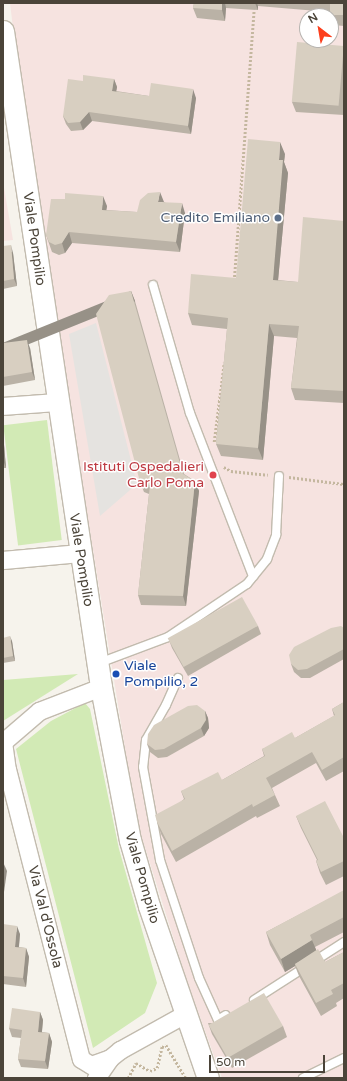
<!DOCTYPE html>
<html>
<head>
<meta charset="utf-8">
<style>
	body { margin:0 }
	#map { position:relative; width:347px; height:1081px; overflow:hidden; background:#f6f3ec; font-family:"Varela Round",sans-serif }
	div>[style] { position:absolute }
	.medical>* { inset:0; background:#f6e3e0 }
	.green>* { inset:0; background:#d2eab5; transform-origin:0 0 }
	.parking>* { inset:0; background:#e5e3e0 }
	.path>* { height:2.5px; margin-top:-1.25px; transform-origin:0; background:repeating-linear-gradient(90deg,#c4b79f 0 2px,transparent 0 4px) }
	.roads { filter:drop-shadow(1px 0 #c2bbae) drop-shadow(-1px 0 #c2bbae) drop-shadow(0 1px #c2bbae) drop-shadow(0 -1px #c2bbae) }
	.service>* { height:8px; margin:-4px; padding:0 4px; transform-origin:4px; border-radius:4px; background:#fff }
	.minor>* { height:17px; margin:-8.5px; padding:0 8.5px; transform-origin:8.5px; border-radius:8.5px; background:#fff }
	.tertiary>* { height:21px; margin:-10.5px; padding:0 10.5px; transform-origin:10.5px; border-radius:10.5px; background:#fff }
	.wall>* { inset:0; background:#bab2a6 }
	.shaded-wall>* { inset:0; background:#979187; transform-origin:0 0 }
	.building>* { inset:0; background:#d8cfc1; transform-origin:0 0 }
	.dots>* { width:11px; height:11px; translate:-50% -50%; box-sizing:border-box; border:2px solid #fff; border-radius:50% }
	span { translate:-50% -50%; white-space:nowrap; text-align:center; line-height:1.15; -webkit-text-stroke:3px #fff; paint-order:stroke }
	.service-label { font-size:14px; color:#4e5e75 }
	.right { translate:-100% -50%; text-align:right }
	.street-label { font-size:14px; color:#4b4439 }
	.health-label { font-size:14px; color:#be3a42 }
	.transit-label { font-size:14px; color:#164399 }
	.left { translate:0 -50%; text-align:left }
	.frame { position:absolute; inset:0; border:4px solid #4b4439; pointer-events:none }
	.north { position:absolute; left:299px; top:8px; width:40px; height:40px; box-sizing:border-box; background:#fff; border:1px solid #b7b4b0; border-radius:50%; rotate:329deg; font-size:11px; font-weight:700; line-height:16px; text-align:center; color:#4b4439 }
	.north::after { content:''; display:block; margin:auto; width:14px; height:18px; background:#fc3f1d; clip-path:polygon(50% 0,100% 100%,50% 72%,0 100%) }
	.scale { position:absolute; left:209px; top:1055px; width:116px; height:18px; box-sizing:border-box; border:2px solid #4b4439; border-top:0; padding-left:5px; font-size:12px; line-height:14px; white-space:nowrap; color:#4b4439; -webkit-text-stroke:3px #fff; paint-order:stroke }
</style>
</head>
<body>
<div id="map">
	<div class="medical">
		<div style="clip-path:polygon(evenodd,10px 3px,344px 3px,344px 1078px,222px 1078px,187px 981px,137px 822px,25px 129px,10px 3px,307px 16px,331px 16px,331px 40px,307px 40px,307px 16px)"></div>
		<div style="clip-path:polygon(3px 182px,13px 240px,3px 241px)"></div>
	</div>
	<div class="green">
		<div style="left:47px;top:420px;width:121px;height:44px;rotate:83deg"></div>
		<div style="clip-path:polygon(78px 674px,3px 721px,3px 680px)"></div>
		<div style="clip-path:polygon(85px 703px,90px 709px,119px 849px,157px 983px,145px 1013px,93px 1048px,16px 749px,51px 721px)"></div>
	</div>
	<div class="parking">
		<div style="clip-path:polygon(96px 323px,137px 484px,100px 516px,69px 334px)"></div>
	</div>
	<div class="path">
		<div style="left:234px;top:281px;width:272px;rotate:-85.8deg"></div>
		<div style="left:214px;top:442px;width:80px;rotate:-82.8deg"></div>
		<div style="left:224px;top:467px;width:8px;rotate:30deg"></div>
		<div style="left:231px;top:471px;width:37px;rotate:6deg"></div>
		<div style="left:289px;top:477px;width:55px;rotate:7.3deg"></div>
		<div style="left:128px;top:1078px;width:17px;rotate:-62deg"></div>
		<div style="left:136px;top:1063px;width:16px;rotate:30deg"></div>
		<div style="left:150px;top:1071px;width:8px;rotate:-23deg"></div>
		<div style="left:157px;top:1068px;width:22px;rotate:-77deg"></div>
		<div style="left:162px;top:1047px;width:4px;rotate:-27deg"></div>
		<div style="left:166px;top:1045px;width:39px;rotate:59deg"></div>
	</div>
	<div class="roads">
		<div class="service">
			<div style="left:153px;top:285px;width:133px;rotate:73.9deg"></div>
			<div style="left:190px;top:413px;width:175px;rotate:68.9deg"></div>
			<div style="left:99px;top:663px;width:74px;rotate:-20.6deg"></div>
			<div style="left:168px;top:637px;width:95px;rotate:-33.9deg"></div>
			<div style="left:247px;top:584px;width:32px;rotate:-51deg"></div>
			<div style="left:267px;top:559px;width:26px;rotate:-69deg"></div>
			<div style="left:276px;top:535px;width:59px;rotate:-87.1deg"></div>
			<div style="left:178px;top:678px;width:30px;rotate:114deg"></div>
			<div style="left:166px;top:705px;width:40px;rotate:119.7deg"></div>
			<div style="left:146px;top:740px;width:27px;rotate:96deg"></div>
			<div style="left:143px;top:767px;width:95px;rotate:79.6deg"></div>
			<div style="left:160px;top:860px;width:124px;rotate:71.7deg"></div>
			<div style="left:199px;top:978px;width:46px;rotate:65.7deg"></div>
			<div style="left:218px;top:1020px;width:9px;rotate:-32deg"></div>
			<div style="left:254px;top:1000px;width:107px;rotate:-32.8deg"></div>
			<div style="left:303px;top:1078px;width:46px;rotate:-26deg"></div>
		</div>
		<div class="minor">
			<div style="left:3px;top:406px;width:55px;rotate:-4.2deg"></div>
			<div style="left:3px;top:560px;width:77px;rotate:-5.2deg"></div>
			<div style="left:3px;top:742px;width:27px;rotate:82deg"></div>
			<div style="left:7px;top:769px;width:299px;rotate:75.7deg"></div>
			<div style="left:81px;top:1059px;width:12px;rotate:31deg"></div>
			<div style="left:91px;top:1065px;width:20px;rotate:-20deg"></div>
			<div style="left:3px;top:742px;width:48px;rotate:-40.7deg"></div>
			<div style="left:39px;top:711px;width:66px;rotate:-21.2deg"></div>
			<div style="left:96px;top:1078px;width:24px;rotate:-55deg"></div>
			<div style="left:110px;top:1058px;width:13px;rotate:-39deg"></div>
			<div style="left:120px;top:1050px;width:74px;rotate:-29deg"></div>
		</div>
		<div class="tertiary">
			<div style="left:3px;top:31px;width:663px;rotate:81.5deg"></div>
			<div style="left:101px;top:687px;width:156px;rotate:79.3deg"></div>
			<div style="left:130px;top:840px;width:69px;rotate:73.9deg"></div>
			<div style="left:149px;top:906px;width:182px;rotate:71.1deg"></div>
		</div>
	</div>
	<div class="wall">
		<div style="clip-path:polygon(194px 3px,344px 3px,344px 26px,333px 25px,331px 20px,331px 16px,330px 16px,329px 15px,329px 12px,258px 6px,258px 10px,226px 8px,225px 21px,197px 18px,193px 8px)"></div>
		<div style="clip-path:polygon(344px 46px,344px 115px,296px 112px,292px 102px)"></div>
		<div style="clip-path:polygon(114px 79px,117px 87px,116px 91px,149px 96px,196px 98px,191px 134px,92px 121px,83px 130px,71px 131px,66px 124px,63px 116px,83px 81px)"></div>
		<div style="clip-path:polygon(285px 154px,284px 162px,288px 173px,278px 280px,298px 282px,344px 221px,344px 403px,295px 400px,291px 388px,297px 338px,274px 336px,263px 460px,221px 456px,216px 444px,227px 329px,192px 325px,188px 313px,236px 278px)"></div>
		<div style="clip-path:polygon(65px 199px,107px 206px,106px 210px,137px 212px,164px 202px,185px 213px,180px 252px,72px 243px,65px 253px,59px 255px,52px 252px,46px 235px)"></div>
		<div style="clip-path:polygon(3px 246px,13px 253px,17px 286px,3px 289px)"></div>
		<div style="clip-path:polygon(131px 291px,135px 301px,184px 474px,195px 481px,199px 491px,186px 606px,141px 605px,138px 595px,149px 494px,144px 492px,140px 482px)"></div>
		<div style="clip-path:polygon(3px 343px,30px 348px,35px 380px,3px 386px)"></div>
		<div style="clip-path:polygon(3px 433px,6px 468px,3px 468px)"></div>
		<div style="clip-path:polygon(258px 626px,261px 634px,188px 676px,172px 648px,169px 640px)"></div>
		<div style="clip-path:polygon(344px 628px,344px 659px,310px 678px,301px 678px,294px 672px,291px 664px)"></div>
		<div style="clip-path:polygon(3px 638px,12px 641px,15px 661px,3px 663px)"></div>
		<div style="clip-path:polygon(344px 702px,344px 771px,326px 781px,316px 763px,272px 788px,275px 795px,280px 806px,257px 818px,256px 816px,176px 862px,161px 834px,157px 822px,184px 799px,181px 791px,222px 780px,264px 756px,262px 749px,295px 738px,334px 716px,332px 709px)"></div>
		<div style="clip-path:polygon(205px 711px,208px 718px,209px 728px,204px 736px,167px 757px,158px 758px,150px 752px,147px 744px)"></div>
		<div style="clip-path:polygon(296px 816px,344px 838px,344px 876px,326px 885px,320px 873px,316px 861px,317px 860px,301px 828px)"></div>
		<div style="clip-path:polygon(344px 891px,344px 932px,315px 947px,316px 950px,325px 962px,344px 952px,344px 998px,336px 1003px,337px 1006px,321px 1016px,299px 976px,295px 966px,285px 972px,270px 945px,266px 932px)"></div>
		<div style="clip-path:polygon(3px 924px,20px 934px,19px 947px,26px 948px,29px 957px,26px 987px,3px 984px)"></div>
		<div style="clip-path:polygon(40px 1012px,43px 1020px,42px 1032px,49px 1033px,52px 1042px,48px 1069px,21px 1067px,18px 1059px,21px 1038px,12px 1037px,9px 1028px)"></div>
		<div style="clip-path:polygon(208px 1023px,283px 1026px,287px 1037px,232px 1068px,212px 1034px)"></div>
	</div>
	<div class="shaded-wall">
		<div style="clip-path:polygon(222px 3px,225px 3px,226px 8px,225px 21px,222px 10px)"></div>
		<div style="clip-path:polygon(255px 3px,257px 3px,258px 6px,258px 10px)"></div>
		<div style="clip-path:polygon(114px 79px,117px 87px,115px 99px,112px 91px)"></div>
		<div style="clip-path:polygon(193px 89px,196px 98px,191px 134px,188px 126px)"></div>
		<div style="clip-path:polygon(89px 112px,92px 121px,83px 130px,80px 122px)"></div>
		<div style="clip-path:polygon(280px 142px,285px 154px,284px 162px,288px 173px,277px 292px,273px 280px,279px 160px)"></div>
		<div style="clip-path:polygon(160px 192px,164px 202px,158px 202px)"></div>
		<div style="clip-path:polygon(103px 196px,107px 206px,105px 220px,102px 210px)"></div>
		<div style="clip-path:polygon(182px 203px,185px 213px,180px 252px,176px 242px)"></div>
		<div style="clip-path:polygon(69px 232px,72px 243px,65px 253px,62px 243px)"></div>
		<div style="clip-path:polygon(11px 245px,13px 253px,17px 286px,14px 279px)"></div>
		<div style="left:131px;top:291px;width:11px;height:190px;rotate:68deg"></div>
		<div style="clip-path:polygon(269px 324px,274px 336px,263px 460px,258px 448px)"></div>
		<div style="clip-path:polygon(27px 340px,30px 348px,35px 380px,32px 372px)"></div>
		<div style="clip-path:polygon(3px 433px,6px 468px,3px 460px)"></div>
		<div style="clip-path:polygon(195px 481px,199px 491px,186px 606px,183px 596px)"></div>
		<div style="clip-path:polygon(10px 636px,12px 641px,15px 661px,13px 656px)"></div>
		<div style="clip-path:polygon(205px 711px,208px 718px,209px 728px,204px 736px,201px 728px)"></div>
		<div style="clip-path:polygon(3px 862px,7px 871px,3px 899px)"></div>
		<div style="clip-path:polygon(17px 926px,20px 934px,18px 955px,15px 947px)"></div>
		<div style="clip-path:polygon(312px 940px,317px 952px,295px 964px,295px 966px,285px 972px,281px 959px)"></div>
		<div style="clip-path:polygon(26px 948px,29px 957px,26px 987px,23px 978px)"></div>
		<div style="clip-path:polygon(40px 1012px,43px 1020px,41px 1040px,38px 1032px)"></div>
		<div style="clip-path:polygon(49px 1033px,52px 1042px,48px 1069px,45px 1061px)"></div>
	</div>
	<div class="building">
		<div style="clip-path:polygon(194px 3px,222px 3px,222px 10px,193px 8px)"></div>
		<div style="left:330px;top:3px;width:14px;height:12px"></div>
		<div style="left:297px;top:42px;width:47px;height:60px;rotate:5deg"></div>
		<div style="clip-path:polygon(83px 75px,114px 79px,112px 91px,149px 96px,151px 83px,193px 89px,188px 126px,89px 112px,80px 122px,68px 123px,63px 116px,68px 79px,83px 81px)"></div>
		<div style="clip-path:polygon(248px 139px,280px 142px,279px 160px,283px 160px,273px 280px,298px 282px,303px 217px,344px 221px,344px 391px,291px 388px,299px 326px,269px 324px,258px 448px,216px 444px,228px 318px,188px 313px,191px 274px,236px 278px)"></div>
		<div style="clip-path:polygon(160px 192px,158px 202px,182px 203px,176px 242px,69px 232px,62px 243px,55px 245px,49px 242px,46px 235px,51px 199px,65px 199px,65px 193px,103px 196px,102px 210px,137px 212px,140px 200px,148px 193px)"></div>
		<div style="clip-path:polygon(11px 245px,14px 279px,3px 281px,3px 246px)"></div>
		<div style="clip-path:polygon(131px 291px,183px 474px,195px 481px,183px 596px,138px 595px,150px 485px,140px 482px,96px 314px,109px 295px)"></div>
		<div style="clip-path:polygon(27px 340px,32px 372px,3px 377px,3px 343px)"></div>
		<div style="left:242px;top:597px;width:33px;height:85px;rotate:61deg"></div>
		<div style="clip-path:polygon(341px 626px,344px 628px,344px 649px,307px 669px,298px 670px,291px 664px,289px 655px,294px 647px,331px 628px)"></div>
		<div style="clip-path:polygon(10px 636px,13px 656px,3px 658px,3px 638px)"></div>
		<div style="clip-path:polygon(344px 702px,344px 757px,322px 770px,312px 752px,266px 778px,275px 795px,253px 807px,252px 804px,172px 851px,157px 822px,155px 815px,185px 799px,181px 791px,218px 772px,222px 780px,265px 756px,262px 749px,292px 732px,295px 738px,335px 715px,332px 709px)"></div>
		<div style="clip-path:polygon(197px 705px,205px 711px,206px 720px,201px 728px,164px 749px,155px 750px,147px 744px,148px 734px,154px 725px,188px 706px)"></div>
		<div style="clip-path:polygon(325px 801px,344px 838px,344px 861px,321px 872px,316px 861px,318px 860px,296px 816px)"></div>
		<div style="clip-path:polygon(344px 890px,344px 917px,310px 935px,312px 940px,281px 959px,266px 932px)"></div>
		<div style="clip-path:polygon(3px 924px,17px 926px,15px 947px,26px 948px,23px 978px,3px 976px)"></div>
		<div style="clip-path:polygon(318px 949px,325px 962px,344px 952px,344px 983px,331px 990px,333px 994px,316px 1003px,295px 964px)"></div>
		<div style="left:264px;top:993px;width:38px;height:64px;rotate:60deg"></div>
		<div style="clip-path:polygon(12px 1008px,40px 1012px,38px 1032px,49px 1033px,45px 1061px,18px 1059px,22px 1030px,9px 1028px)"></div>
	</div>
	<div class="dots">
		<div style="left:278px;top:218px;background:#5c6f8a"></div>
		<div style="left:213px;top:475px;background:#e0444e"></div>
		<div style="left:116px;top:674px;background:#1a4fb4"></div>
	</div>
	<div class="service-label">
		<span class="right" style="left:270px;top:218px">Credito Emiliano</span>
	</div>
	<div class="street-label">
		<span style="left:34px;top:239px;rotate:82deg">Viale Pompilio</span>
		<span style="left:81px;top:560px;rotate:81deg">Viale Pompilio</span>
		<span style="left:142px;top:878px;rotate:74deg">Viale Pompilio</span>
		<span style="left:45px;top:917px;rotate:76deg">Via Val d'Ossola</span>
	</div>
	<div class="health-label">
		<span class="right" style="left:204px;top:475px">Istituti Ospedalieri<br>Carlo Poma</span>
	</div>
	<div class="transit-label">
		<span class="left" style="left:124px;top:674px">Viale<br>Pompilio, 2</span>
	</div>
	<div class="frame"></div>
	<div class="north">N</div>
	<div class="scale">50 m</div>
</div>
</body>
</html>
